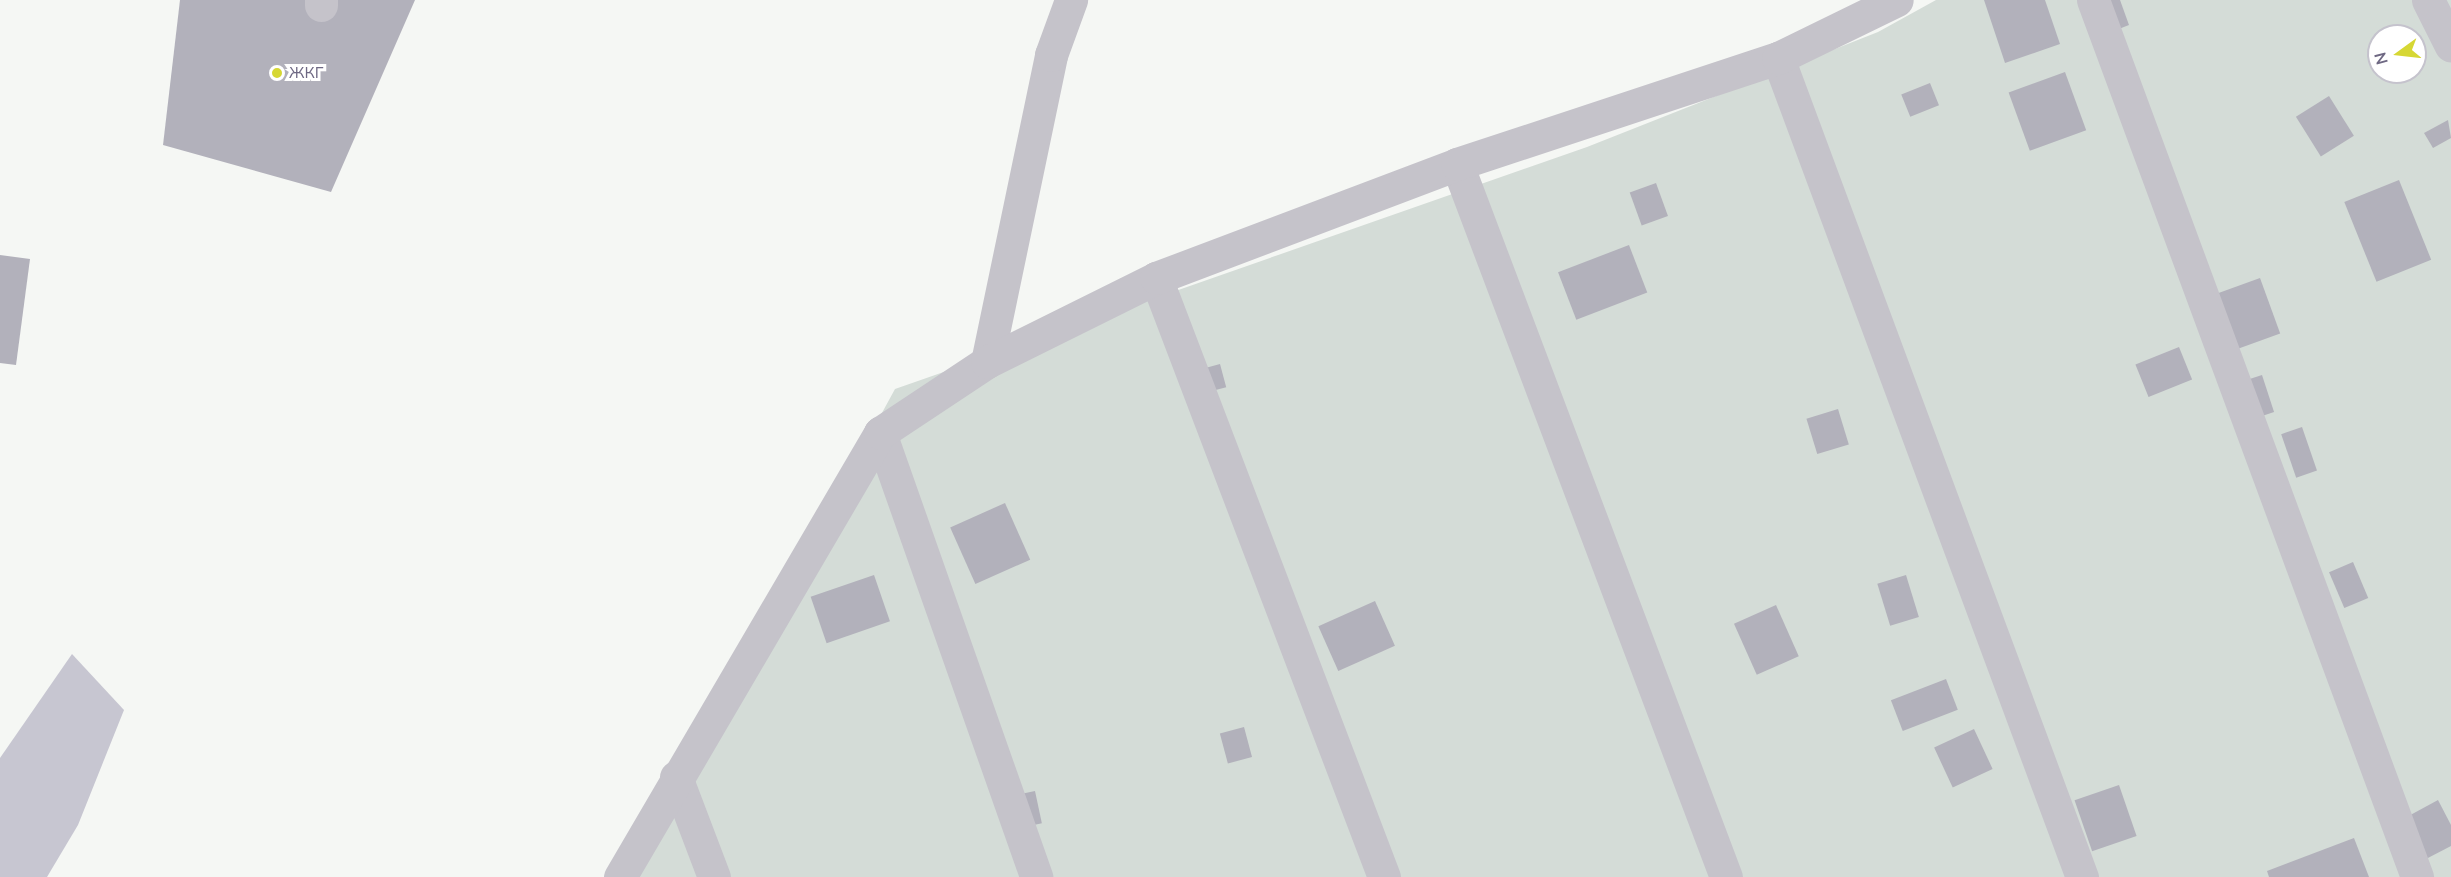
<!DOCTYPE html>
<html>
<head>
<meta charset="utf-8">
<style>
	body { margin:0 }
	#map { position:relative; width:2451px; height:877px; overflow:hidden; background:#f5f7f4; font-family:"Nunito Sans",sans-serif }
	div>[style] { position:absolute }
	.green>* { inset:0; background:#d4dcd7 }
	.water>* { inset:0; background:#c7c6d1 }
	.building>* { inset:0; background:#b2b1bb; transform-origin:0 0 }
	.minor>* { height:33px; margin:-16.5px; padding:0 16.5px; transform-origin:16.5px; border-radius:16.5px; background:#c5c3ca }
	.dots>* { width:16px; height:16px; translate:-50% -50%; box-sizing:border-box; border:3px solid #fff; border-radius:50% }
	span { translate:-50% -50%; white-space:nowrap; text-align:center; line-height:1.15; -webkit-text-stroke:6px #fff; paint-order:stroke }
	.poi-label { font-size:16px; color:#6e6883 }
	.left { translate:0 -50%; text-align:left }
	.north { position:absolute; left:2367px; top:24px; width:60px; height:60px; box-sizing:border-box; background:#fff; border:2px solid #c5c3cd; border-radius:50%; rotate:255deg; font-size:16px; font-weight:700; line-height:24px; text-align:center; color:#6e6883 }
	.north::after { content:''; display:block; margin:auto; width:21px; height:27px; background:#d6d734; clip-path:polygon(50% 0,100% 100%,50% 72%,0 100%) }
</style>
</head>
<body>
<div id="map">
	<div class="green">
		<div style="clip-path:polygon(evenodd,1936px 0,2451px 0,2451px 877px,629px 877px,895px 389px,1587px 147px,1878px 32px,1936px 0,2379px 36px,2415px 36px,2415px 72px,2379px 72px,2379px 36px)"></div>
	</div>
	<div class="water">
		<div style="clip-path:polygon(72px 654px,124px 710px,78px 825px,47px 877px,0 877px,0 758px)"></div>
	</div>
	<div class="building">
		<div style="clip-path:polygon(180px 0,415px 0,331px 192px,163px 145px)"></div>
		<div style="clip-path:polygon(1984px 0,2045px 0,2060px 44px,2005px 63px)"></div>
		<div style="clip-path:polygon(2099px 0,2120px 0,2129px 25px,2111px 32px)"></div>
		<div style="left:2065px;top:72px;width:62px;height:60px;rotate:70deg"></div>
		<div style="left:1930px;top:83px;width:24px;height:31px;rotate:68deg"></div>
		<div style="left:2329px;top:96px;width:47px;height:39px;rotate:58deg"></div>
		<div style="clip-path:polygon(2448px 120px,2451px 138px,2433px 148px,2424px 133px)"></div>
		<div style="left:2399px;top:180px;width:86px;height:59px;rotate:68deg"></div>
		<div style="left:1656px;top:183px;width:35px;height:28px;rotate:70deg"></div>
		<div style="left:1629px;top:245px;width:51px;height:76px;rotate:69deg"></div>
		<div style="clip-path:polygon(0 255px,30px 259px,16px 365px,0 363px)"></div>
		<div style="left:2260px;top:278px;width:59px;height:47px;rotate:70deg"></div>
		<div style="left:2179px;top:347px;width:35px;height:47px;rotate:68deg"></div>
		<div style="left:1220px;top:364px;width:24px;height:19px;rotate:75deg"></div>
		<div style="left:2262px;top:375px;width:39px;height:26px;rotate:72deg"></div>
		<div style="left:1838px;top:409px;width:37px;height:33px;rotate:73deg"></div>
		<div style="left:2302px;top:427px;width:46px;height:22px;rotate:71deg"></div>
		<div style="left:1005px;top:503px;width:62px;height:60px;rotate:66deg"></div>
		<div style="left:2353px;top:562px;width:39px;height:26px;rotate:67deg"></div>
		<div style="left:874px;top:575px;width:49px;height:67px;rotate:71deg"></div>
		<div style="left:1906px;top:575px;width:44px;height:30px;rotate:73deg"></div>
		<div style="left:1375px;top:601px;width:49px;height:62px;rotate:66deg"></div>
		<div style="left:1776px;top:605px;width:56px;height:46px;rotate:66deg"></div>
		<div style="left:1946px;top:679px;width:33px;height:59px;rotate:69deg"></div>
		<div style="left:1244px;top:727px;width:31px;height:25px;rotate:75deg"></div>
		<div style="left:1974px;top:729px;width:44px;height:44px;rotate:65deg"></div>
		<div style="left:2119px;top:785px;width:54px;height:47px;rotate:71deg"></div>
		<div style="left:1035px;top:791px;width:33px;height:20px;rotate:78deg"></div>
		<div style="clip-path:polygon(2438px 800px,2451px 825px,2451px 846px,2424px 860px,2403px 819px)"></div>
		<div style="clip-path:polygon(2354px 838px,2369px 877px,2269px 877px,2267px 871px)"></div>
	</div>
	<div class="minor">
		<div style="left:2093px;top:0;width:935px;rotate:69.72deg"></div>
		<div style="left:2428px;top:0;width:51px;rotate:63.4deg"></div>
		<div style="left:321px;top:5px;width:5px;rotate:-90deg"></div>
		<div style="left:1778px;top:58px;width:874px;rotate:69.64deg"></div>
		<div style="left:1457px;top:164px;width:762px;rotate:69.33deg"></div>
		<div style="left:1156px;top:278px;width:641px;rotate:69.16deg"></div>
		<div style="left:987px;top:362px;width:314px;rotate:-78.2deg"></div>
		<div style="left:1051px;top:55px;width:59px;rotate:-70deg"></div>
		<div style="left:880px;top:433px;width:471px;rotate:70.6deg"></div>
		<div style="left:676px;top:777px;width:107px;rotate:69.2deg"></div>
		<div style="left:620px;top:877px;width:515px;rotate:-59.65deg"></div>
		<div style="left:880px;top:433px;width:128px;rotate:-33.6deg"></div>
		<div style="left:987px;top:362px;width:189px;rotate:-26.4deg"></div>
		<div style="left:1156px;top:278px;width:322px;rotate:-20.7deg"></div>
		<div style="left:1457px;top:164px;width:338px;rotate:-18.3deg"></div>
		<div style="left:1778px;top:58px;width:132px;rotate:-26deg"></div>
	</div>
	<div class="dots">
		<div style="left:277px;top:73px;background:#d6d734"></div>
	</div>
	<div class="poi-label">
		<span class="left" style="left:289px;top:73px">ЖКГ</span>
	</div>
	<div class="north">N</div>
</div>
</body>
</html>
